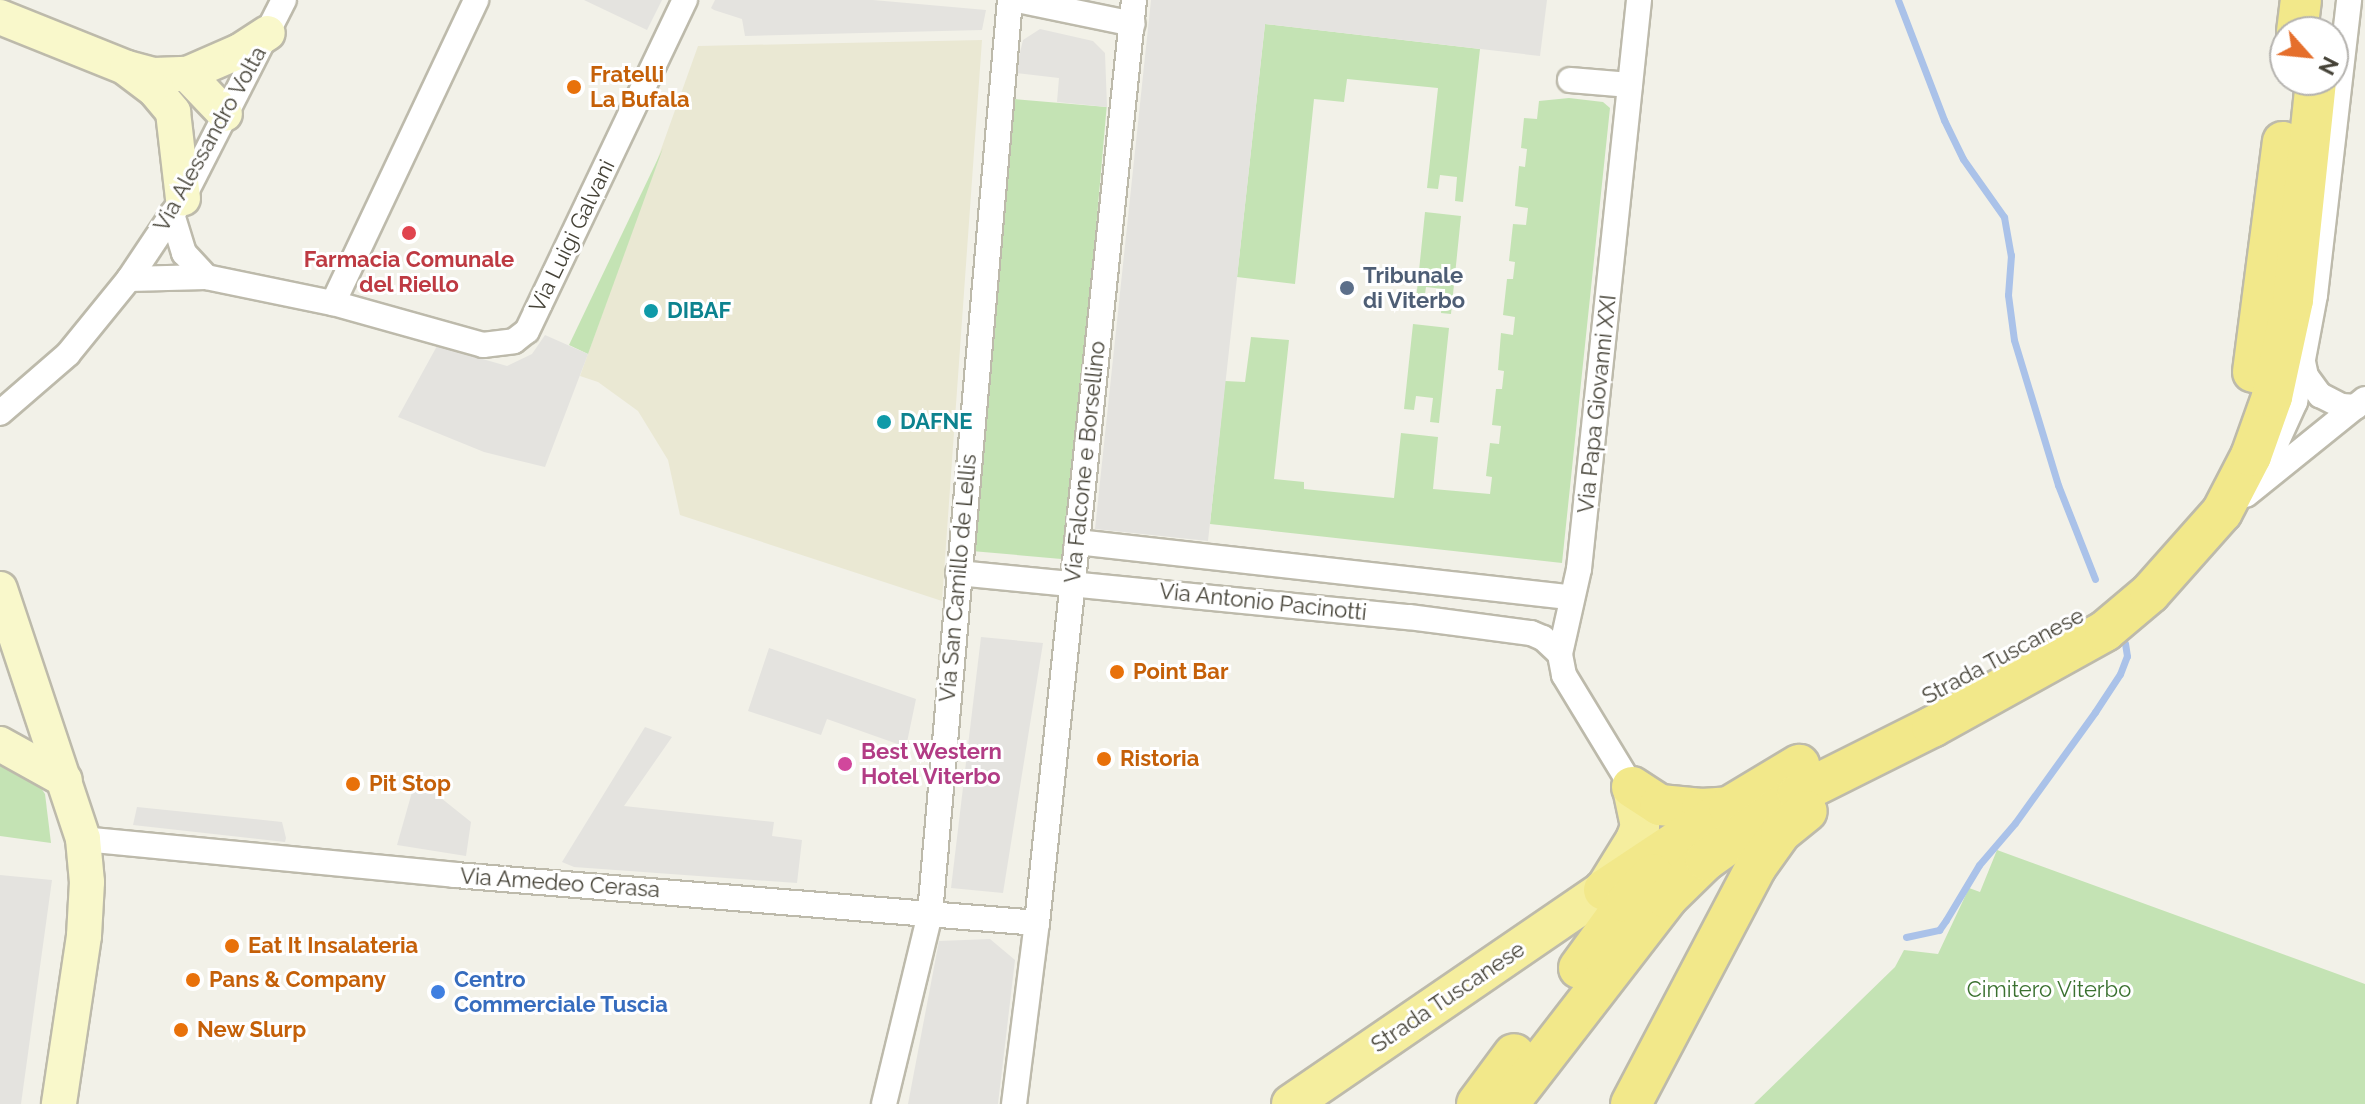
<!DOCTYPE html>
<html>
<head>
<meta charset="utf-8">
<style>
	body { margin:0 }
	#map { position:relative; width:2365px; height:1104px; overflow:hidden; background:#f2f1e8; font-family:Raleway,sans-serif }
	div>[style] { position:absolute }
	.education>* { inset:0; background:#eae8d3 }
	.green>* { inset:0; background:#c4e3b4; transform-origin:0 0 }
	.parking>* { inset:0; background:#e4e3df }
	.stream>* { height:7px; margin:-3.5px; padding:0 3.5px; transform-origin:3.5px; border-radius:3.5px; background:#aac2e9 }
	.roads { filter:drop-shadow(2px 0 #bdbaab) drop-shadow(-2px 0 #bdbaab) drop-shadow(0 2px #bdbaab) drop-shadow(0 -2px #bdbaab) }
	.minor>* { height:24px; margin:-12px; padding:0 12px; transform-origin:12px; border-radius:12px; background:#fff }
	.secondary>* { height:34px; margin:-17px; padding:0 17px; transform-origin:17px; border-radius:17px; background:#f9f8cb }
	.primary>* { height:38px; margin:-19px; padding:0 19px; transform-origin:19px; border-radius:19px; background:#f5ee9e }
	.trunk>* { height:40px; margin:-20px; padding:0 20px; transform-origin:20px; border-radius:20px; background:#f2e88a }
	.dots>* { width:22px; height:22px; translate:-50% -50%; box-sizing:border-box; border:4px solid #fff; border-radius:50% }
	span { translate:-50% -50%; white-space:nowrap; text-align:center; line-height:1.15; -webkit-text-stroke:6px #fff; paint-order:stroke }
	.food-label { font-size:22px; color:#c56008; font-weight:700 }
	.left { translate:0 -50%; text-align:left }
	.street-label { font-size:22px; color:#454237 }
	.health-label { font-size:22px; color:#be3a42; font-weight:700 }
	.service-label { font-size:22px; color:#4e5e75; font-weight:700 }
	.culture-label { font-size:22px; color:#0d838f; font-weight:700 }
	.hotel-label { font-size:22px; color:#b23c85; font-weight:700 }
	.shop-label { font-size:22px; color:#366cbe; font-weight:700 }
	.park-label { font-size:22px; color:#3b7130 }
	.north { position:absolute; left:2269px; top:16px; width:80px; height:80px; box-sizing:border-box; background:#fff; border:2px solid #b5b3af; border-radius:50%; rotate:117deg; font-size:22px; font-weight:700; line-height:32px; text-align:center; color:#454237 }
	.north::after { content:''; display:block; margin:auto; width:28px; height:36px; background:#e56f2c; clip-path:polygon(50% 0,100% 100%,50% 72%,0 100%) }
</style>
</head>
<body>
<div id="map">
	<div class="education">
		<div style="clip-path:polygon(982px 40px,942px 601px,680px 515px,668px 460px,638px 411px,598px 382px,580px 376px,698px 46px)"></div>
	</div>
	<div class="green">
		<div style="clip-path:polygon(1265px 24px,1480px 49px,1463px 202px,1455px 201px,1457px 177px,1440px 175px,1438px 189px,1427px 188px,1438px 88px,1347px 79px,1344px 102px,1314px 99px,1295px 284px,1237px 277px)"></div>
		<div style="clip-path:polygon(1569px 98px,1603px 102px,1610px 108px,1562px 563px,1210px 524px,1225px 381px,1245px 382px,1251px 337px,1289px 340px,1274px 479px,1304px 482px,1304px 489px,1394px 498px,1401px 433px,1438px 437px,1433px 489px,1490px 494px,1492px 477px,1486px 476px,1490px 443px,1499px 444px,1501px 426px,1492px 425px,1496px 389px,1502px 389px,1504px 371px,1498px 370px,1501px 333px,1513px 335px,1515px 317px,1503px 315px,1507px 279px,1513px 279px,1515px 262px,1509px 261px,1513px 224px,1526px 225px,1528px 208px,1515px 206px,1519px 166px,1525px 167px,1527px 149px,1521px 148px,1524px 118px,1537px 119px,1539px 101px)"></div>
		<div style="left:1014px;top:99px;width:93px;height:454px;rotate:5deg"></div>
		<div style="clip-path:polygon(663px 148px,588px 354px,569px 345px)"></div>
		<div style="clip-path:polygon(1425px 212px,1461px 216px,1451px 314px,1441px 313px,1443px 289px,1426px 287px,1424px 301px,1416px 300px)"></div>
		<div style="clip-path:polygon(1413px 324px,1449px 328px,1439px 423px,1430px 422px,1433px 398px,1416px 396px,1414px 410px,1404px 409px)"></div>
		<div style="clip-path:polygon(0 761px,35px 779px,45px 794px,51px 843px,0 836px)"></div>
		<div style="clip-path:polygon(1997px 850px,2365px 984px,2365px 1104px,1754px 1104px,1895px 967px,1904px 950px,1938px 954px,1969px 888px,1980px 892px)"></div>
	</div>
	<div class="parking">
		<div style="clip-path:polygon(584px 0,662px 0,647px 30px)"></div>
		<div style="clip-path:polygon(715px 0,873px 0,986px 10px,982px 30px,745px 36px,742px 19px,714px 10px,711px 8px)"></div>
		<div style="clip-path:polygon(1151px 0,1547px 0,1540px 56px,1265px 24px,1208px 541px,1095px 529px)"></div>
		<div style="clip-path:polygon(1040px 29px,1093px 41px,1105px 53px,1107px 107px,1057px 102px,1059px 78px,1015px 73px,1023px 40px)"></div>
		<div style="clip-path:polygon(545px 335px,588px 354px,545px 467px,484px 452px,398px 417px,437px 346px,507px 366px,532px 354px)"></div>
		<div style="clip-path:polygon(981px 637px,1043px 643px,1003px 893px,951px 888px)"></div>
		<div style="clip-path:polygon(769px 648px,916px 699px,906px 747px,827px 719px,821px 735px,748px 711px)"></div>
		<div style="clip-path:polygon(645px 727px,672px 737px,624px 806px,774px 822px,772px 836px,802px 840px,797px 883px,574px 867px,562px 862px)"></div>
		<div style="clip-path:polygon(416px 778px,471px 822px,466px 856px,397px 845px)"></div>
		<div style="clip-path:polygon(137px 807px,282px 822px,286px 838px,285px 842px,133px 825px)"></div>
		<div style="clip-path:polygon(0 875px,52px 880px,21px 1104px,0 1104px)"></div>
		<div style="clip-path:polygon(990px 939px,1015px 960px,998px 1104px,908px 1104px,939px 941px)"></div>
	</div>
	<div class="stream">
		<div style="left:1898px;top:0;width:129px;rotate:69deg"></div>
		<div style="left:1944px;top:120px;width:43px;rotate:64deg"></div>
		<div style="left:1963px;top:159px;width:71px;rotate:54.7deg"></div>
		<div style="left:2004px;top:217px;width:39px;rotate:80deg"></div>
		<div style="left:2011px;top:255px;width:40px;rotate:94.3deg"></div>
		<div style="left:2008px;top:295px;width:45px;rotate:82.4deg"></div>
		<div style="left:2014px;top:340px;width:152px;rotate:73.1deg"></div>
		<div style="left:2058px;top:485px;width:101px;rotate:68.5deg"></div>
		<div style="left:1906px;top:937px;width:34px;rotate:-12deg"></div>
		<div style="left:1939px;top:930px;width:12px;rotate:-55deg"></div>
		<div style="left:1946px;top:920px;width:64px;rotate:-59deg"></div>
		<div style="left:1979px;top:865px;width:55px;rotate:-49.4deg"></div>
		<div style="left:2015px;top:823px;width:137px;rotate:-54.2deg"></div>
		<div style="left:2095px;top:712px;width:45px;rotate:-56.7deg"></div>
		<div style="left:2120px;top:674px;width:19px;rotate:-69deg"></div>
		<div style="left:2127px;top:656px;width:13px;rotate:-99deg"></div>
	</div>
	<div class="roads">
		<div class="minor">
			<div style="left:1017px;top:0;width:118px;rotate:11.7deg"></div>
			<div style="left:1570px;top:80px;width:60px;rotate:4.8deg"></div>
			<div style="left:172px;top:214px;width:41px;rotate:72.9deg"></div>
			<div style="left:184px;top:253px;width:33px;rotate:47deg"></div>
			<div style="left:129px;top:279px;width:77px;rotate:-1.5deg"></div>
			<div style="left:206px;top:277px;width:130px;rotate:11.6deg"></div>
			<div style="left:333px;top:303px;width:156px;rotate:15.6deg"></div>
			<div style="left:483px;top:345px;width:31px;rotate:-7deg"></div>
			<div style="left:514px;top:341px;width:16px;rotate:-38deg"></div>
			<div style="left:527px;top:331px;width:367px;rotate:-64.5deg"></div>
			<div style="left:333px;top:303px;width:335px;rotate:-64.7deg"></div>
			<div style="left:2303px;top:362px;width:14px;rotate:78deg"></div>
			<div style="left:2306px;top:376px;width:24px;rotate:54deg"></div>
			<div style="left:2320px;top:395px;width:25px;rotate:27deg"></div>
			<div style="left:2342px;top:406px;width:14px;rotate:4deg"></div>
			<div style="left:0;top:413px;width:90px;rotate:-40.9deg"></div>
			<div style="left:68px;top:354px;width:97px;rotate:-50.9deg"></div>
			<div style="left:129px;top:279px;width:97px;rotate:-56.3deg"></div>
			<div style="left:183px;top:198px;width:222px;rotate:-63deg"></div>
			<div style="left:2263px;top:461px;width:17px;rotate:-50deg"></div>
			<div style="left:2274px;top:448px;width:51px;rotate:-65.5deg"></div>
			<div style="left:2295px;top:402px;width:109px;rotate:-79.4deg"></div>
			<div style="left:2315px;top:295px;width:297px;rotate:-83.4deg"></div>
			<div style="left:2246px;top:495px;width:153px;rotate:-38.9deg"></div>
			<div style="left:1077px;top:542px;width:497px;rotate:6.4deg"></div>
			<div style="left:958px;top:573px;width:453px;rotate:5.6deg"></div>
			<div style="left:1409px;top:617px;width:123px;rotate:7.5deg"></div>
			<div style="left:1531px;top:633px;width:13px;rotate:23deg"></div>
			<div style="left:1543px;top:638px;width:23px;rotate:43deg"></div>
			<div style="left:1632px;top:787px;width:131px;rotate:-121.3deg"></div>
			<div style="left:1564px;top:675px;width:21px;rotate:-101deg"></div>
			<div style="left:1560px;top:654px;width:87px;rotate:-77.4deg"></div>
			<div style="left:1579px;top:569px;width:572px;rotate:-83.98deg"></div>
			<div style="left:83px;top:839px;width:374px;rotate:5.5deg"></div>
			<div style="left:455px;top:875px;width:584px;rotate:4.71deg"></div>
			<div style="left:884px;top:1104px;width:195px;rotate:-76.4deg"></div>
			<div style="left:930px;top:914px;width:917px;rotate:-85deg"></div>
			<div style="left:1014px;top:1104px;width:182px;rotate:-82.8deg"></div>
			<div style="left:1037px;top:923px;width:928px;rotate:-84deg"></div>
		</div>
		<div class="secondary">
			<div style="left:0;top:17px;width:137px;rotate:21.9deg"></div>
			<div style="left:127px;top:68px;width:28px;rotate:15deg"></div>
			<div style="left:154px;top:75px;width:33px;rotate:-2deg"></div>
			<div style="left:187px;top:74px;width:58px;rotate:-23.5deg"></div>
			<div style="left:240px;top:51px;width:33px;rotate:-33deg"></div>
			<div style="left:127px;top:69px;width:34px;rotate:37deg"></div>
			<div style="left:154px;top:89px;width:30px;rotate:50deg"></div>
			<div style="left:173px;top:112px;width:87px;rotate:83.4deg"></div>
			<div style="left:187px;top:74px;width:55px;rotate:46.5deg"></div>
			<div style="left:0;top:589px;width:263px;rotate:71.6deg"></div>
			<div style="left:83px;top:839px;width:43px;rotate:84.7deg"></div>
			<div style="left:87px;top:882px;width:54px;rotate:93.2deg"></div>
			<div style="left:84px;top:936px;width:170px;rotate:98.5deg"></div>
			<div style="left:0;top:744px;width:74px;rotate:29deg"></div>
		</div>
		<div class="primary">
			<div style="left:1291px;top:1104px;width:379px;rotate:-34.4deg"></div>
			<div style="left:1604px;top:890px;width:59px;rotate:-58.2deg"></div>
			<div style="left:1635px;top:840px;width:15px;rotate:-70deg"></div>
			<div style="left:1640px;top:826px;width:40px;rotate:-102deg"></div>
		</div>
		<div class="trunk">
			<div style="left:2297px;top:32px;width:32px;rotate:-83deg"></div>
			<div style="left:2253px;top:372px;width:232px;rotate:-82.6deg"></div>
			<div style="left:1632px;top:787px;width:33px;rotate:33deg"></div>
			<div style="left:1660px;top:805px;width:42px;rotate:5.4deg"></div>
			<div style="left:1702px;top:809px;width:27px;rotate:-4deg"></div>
			<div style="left:1604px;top:890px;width:150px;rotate:-33.6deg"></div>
			<div style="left:1729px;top:807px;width:82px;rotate:-31deg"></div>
			<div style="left:1579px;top:968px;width:82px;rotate:-54deg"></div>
			<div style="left:1627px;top:902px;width:38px;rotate:-47deg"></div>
			<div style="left:1477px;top:1104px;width:62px;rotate:-53.5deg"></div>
			<div style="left:1508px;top:1104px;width:260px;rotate:-52.3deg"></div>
			<div style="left:1667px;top:898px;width:54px;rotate:-44.3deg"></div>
			<div style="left:1706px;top:860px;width:113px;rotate:-35.7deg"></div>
			<div style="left:1798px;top:794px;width:150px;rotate:-26.6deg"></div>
			<div style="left:1932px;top:727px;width:198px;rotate:-29deg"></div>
			<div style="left:2105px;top:631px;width:59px;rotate:-40.2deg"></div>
			<div style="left:2150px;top:593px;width:108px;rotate:-48.4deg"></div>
			<div style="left:2222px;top:512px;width:63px;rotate:-62.6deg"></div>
			<div style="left:2251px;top:456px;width:63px;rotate:-70.4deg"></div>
			<div style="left:2272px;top:397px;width:99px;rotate:-77.8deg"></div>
			<div style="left:2293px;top:300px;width:221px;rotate:-84deg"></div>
			<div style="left:1631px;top:1104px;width:268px;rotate:-62.2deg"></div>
			<div style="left:1756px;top:867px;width:43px;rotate:-54.5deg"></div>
			<div style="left:1781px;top:832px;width:33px;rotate:-39deg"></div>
		</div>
	</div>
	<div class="dots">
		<div style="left:574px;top:87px;background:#e8710a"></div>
		<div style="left:409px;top:233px;background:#e0444e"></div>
		<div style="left:1347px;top:288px;background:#5c6f8a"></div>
		<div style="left:651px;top:311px;background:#0f9aa8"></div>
		<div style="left:884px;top:422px;background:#0f9aa8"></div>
		<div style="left:1117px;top:672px;background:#e8710a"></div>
		<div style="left:1104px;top:759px;background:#e8710a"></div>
		<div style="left:845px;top:764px;background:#d1479c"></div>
		<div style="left:353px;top:784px;background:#e8710a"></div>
		<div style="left:232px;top:946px;background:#e8710a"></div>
		<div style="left:193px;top:980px;background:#e8710a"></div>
		<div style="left:438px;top:992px;background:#3f7fe0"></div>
		<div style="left:181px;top:1030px;background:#e8710a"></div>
	</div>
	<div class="food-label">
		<span class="left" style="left:590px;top:87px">Fratelli<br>La Bufala</span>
		<span class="left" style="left:1133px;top:672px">Point Bar</span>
		<span class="left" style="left:1120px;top:759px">Ristoria</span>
		<span class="left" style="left:369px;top:784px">Pit Stop</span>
		<span class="left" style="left:248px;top:946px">Eat It Insalateria</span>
		<span class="left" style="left:209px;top:980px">Pans &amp; Company</span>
		<span class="left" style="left:197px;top:1030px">New Slurp</span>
	</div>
	<div class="street-label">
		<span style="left:210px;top:139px;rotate:-61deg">Via Alessandro Volta</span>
		<span style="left:572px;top:236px;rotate:-64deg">Via Luigi Galvani</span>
		<span style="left:1597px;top:404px;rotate:-84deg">Via Papa Giovanni XXI</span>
		<span style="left:1085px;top:462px;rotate:-84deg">Via Falcone e Borsellino</span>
		<span style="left:958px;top:578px;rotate:-85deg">Via San Camillo de Lellis</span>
		<span style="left:1263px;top:602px;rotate:6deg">Via Antonio Pacinotti</span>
		<span style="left:2003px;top:656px;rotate:-28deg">Strada Tuscanese</span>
		<span style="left:560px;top:883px;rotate:4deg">Via Amedeo Cerasa</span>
		<span style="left:1448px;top:997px;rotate:-34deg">Strada Tuscanese</span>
	</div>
	<div class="health-label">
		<span style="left:409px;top:272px">Farmacia Comunale<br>del Riello</span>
	</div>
	<div class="service-label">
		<span class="left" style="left:1363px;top:288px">Tribunale<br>di Viterbo</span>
	</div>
	<div class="culture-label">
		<span class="left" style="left:667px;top:311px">DIBAF</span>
		<span class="left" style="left:900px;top:422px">DAFNE</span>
	</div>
	<div class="hotel-label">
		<span class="left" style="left:861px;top:764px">Best Western<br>Hotel Viterbo</span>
	</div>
	<div class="shop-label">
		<span class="left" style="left:454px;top:992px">Centro<br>Commerciale Tuscia</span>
	</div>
	<div class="park-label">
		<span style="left:2049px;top:990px">Cimitero Viterbo</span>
	</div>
	<div class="north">N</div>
</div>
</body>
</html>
